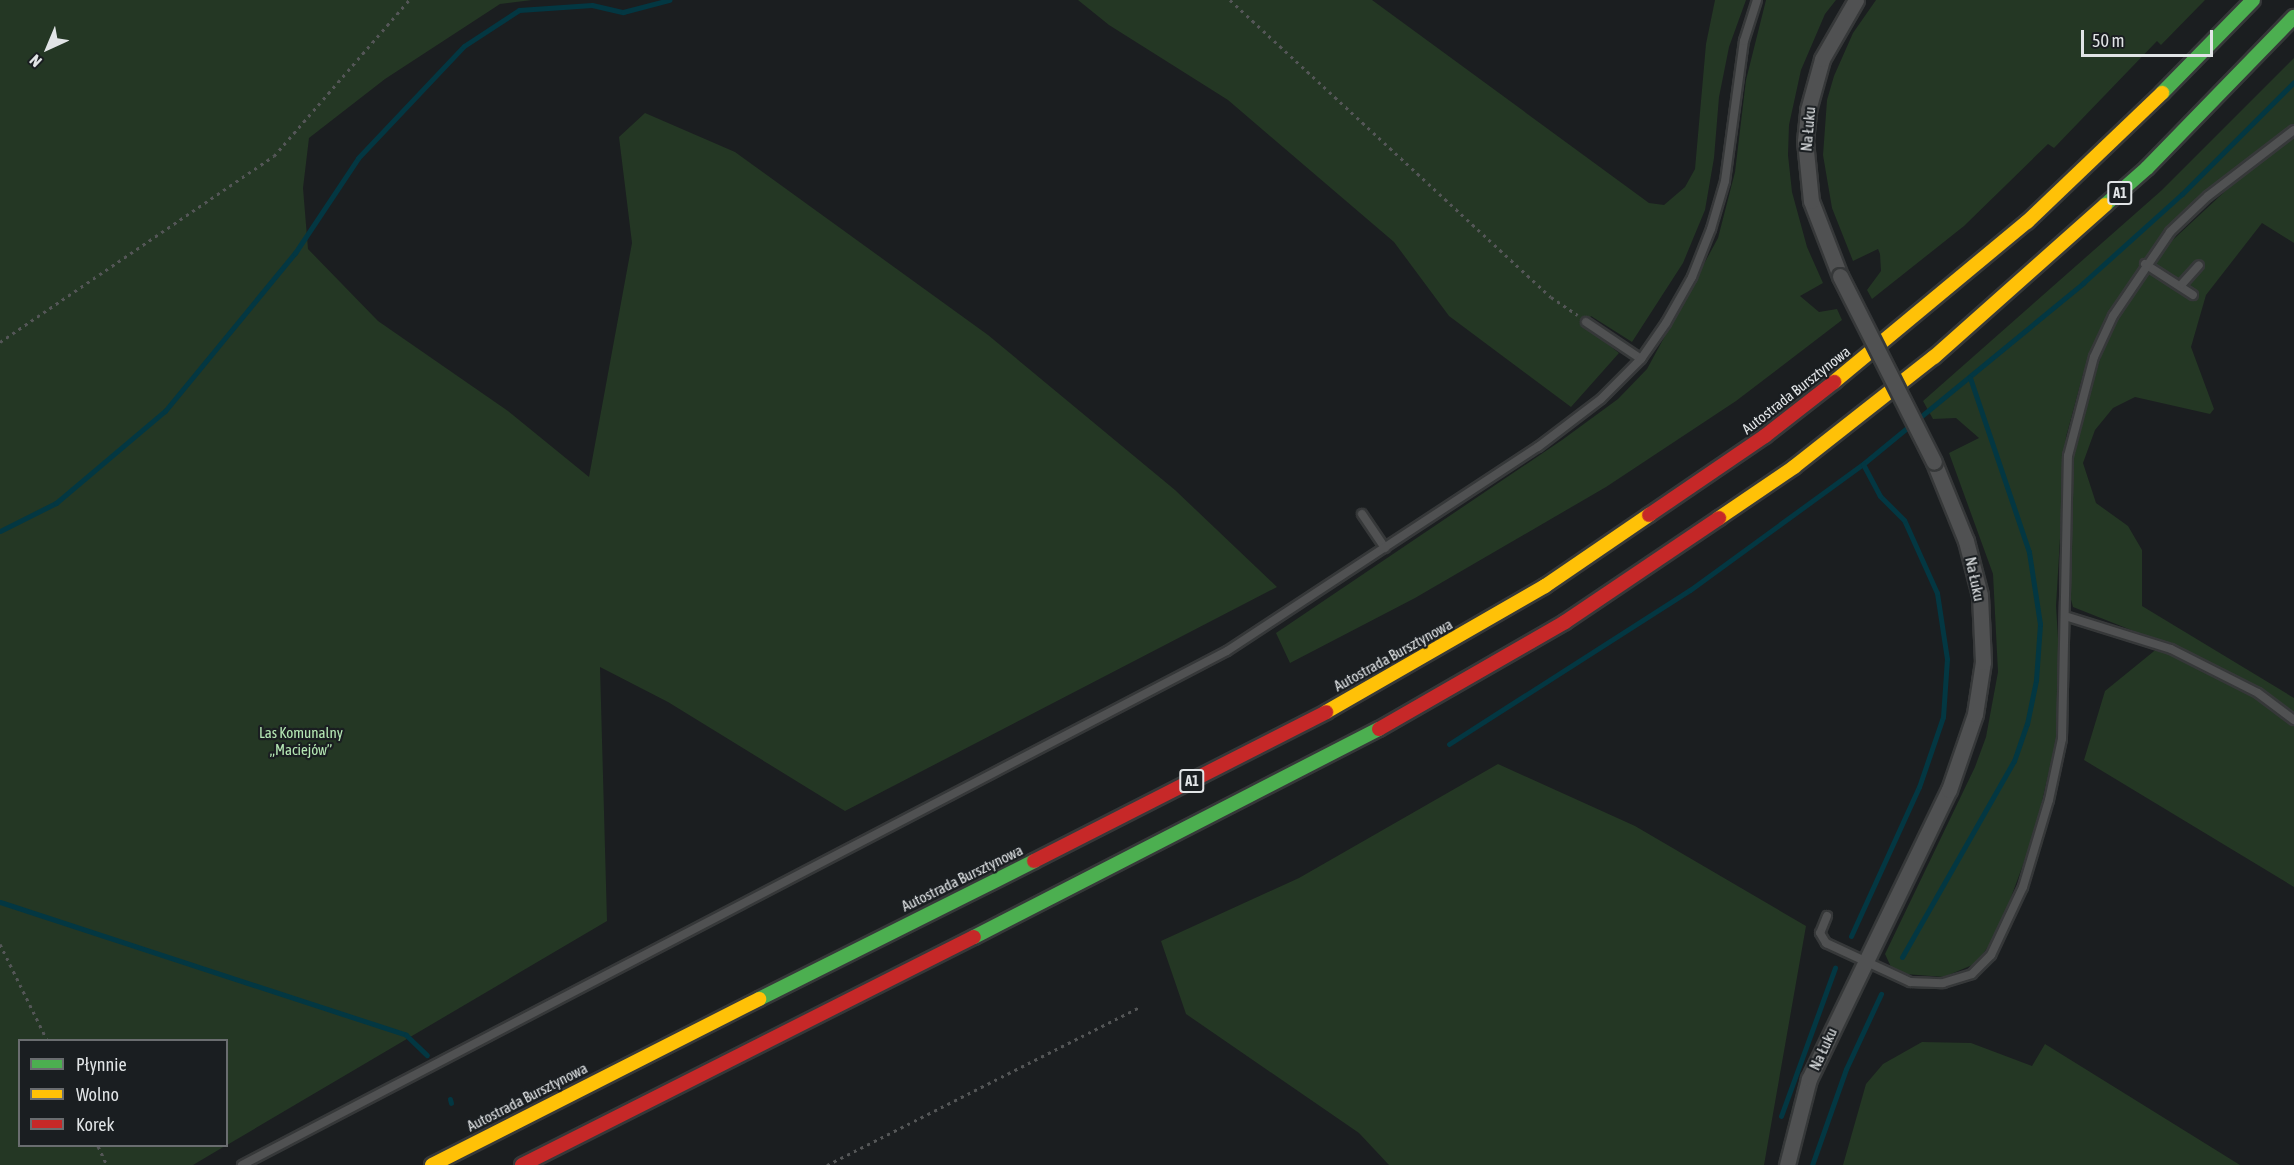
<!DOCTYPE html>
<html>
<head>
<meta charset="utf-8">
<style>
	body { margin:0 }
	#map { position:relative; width:2294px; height:1165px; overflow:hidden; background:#1b1e20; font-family:"Asap Condensed",sans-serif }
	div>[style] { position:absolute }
	.green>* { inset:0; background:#243724 }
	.stream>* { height:5px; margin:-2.5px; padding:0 2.5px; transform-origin:2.5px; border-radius:2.5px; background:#033742 }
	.path>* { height:3px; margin-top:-1.5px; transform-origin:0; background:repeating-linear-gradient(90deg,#545657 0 3px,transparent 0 7.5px) }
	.roads { filter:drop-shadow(2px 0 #363839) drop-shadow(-2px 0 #363839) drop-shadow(0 2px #363839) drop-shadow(0 -2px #363839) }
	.lane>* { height:8px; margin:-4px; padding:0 4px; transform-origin:4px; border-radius:4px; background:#505152 }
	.street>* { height:15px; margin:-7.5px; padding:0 7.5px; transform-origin:7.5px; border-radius:7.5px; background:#505152 }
	.fast>* { height:14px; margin:-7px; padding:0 7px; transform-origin:7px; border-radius:7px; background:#4caf50 }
	.slow>* { height:14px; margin:-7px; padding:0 7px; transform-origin:7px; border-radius:7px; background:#ffc107 }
	.jam>* { height:14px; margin:-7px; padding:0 7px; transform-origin:7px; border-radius:7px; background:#c62828 }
	.bridges { filter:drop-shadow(2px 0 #363839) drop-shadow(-2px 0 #363839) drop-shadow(0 2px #363839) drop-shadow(0 -2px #363839) }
	.street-bridge>* { height:15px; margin:-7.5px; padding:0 7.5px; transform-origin:7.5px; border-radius:7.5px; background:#505152 }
	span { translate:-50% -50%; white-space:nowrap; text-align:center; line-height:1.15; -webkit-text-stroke:4.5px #1a1e21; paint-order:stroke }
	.shield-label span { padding:2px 4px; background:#1a1e21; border:2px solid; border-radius:4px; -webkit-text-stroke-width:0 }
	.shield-label { font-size:14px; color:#e1e4e6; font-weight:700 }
	.street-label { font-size:15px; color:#e1e4e6 }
	.park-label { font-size:15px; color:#b5e7b4 }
	.legend { position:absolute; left:18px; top:1039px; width:210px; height:108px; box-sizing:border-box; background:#1a1e21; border:2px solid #6a6d70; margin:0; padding:8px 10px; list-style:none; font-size:18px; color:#e1e4e6 }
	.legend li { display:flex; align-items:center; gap:12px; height:30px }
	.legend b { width:30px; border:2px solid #6a6d70 }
	.north { position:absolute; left:18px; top:18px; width:60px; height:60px; -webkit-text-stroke:4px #1a1e21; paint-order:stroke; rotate:224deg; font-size:16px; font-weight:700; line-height:24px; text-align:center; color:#e1e4e6 }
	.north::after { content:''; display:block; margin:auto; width:21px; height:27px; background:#e1e4e6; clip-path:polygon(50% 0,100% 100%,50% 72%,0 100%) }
	.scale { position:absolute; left:2081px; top:30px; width:132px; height:27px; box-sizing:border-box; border:3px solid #e1e4e6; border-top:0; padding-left:8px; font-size:18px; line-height:21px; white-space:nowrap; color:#e1e4e6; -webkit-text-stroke:4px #1a1e21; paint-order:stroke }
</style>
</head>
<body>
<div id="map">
	<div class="green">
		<div style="clip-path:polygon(0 0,532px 0,500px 4px,385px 79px,309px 138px,303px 188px,308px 249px,378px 321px,508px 411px,589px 477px,632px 243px,619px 137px,645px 113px,735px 152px,988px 335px,1175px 490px,1277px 587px,845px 811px,668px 702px,600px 667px,607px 921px,227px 1145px,226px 1040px,20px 1040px,20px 1146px,225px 1146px,193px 1165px,0 1165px)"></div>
		<div style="clip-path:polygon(1078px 0,1372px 0,1649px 203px,1664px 205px,1685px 187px,1695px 169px,1706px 44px,1715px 0,1746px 0,1729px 47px,1719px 97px,1714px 158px,1705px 210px,1683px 263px,1632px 342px,1591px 316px,1585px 326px,1619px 353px,1571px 407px,1449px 316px,1394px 242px,1228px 100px,1109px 25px)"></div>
		<div style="clip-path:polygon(1766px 0,1836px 0,1825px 14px,1801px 70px,1789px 125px,1788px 155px,1792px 192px,1807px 247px,1823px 283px,1800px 296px,1819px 312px,1837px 309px,1842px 320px,1736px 401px,1606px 487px,1415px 598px,1290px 663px,1276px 633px,1562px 440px,1618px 399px,1647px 369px,1718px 238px,1735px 172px,1746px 80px)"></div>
		<div style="clip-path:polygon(1876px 0,2205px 0,2161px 45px,2157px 41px,2054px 148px,2048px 144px,1964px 226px,1872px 299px,1867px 290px,1881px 271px,1880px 254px,1878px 249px,1853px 261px,1832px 208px,1823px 155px,1827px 100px,1834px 76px,1853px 33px)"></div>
		<div style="clip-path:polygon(2294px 58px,2294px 124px,2189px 207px,2126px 286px,2104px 323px,2083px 374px,2066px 437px,2056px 606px,2059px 654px,2057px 736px,2035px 832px,1999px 930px,1977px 963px,1944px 977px,1905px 974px,1891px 967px,1885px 954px,1975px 767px,1986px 737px,1998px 672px,1993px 574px,1949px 453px,1979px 438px,1956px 418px,1933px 419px,1923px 401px,2162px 190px)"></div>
		<div style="clip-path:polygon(2294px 137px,2294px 243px,2262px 223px,2206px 295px,2191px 347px,2214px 409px,2210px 414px,2135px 397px,2113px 408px,2095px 430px,2083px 463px,2096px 503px,2128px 526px,2142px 550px,2142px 606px,2294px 698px,2294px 887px,2084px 760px,2105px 691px,2164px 643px,2073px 607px,2069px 592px,2069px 516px,2076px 433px,2110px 329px,2162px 250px,2250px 168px)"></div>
		<div style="clip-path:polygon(1498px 764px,1635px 826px,1806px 926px,1764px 1165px,1389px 1165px,1359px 1133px,1186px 1014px,1161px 941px,1299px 878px)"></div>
		<div style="clip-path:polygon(1922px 1042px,1971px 1043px,2032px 1066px,2045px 1044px,2240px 1165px,1843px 1165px,1866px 1084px,1883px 1064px)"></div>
	</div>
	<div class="stream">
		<div style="left:0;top:531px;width:63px;rotate:-26.6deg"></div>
		<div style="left:56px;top:503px;width:143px;rotate:-40.2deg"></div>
		<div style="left:165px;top:411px;width:205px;rotate:-50.6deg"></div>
		<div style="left:295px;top:253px;width:114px;rotate:-56.4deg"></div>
		<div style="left:358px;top:158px;width:154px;rotate:-46.6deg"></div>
		<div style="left:464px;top:46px;width:66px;rotate:-33.2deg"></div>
		<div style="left:519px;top:10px;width:73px;rotate:-3.9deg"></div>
		<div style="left:592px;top:5px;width:32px;rotate:13deg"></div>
		<div style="left:623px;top:12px;width:48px;rotate:-14.6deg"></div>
		<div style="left:1449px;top:744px;width:286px;rotate:-32.6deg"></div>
		<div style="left:1690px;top:590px;width:214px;rotate:-36.1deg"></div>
		<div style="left:1863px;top:464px;width:285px;rotate:-39.4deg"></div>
		<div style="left:2083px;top:283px;width:133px;rotate:-42deg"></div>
		<div style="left:2182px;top:194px;width:158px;rotate:-45deg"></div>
		<div style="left:0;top:902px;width:427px;rotate:18.1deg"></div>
		<div style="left:406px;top:1035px;width:29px;rotate:44deg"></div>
		<div style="left:1851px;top:936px;width:164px;rotate:-65.5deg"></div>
		<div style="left:1919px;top:787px;width:74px;rotate:-71.1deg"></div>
		<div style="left:1943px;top:717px;width:58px;rotate:-86.1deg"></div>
		<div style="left:1947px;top:659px;width:67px;rotate:-98.6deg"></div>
		<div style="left:1937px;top:593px;width:80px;rotate:-114.3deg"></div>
		<div style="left:1904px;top:520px;width:34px;rotate:-135deg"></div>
		<div style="left:1880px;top:496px;width:36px;rotate:-118deg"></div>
		<div style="left:1902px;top:957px;width:226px;rotate:-60.3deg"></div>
		<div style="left:2014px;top:761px;width:39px;rotate:-71deg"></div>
		<div style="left:2027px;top:724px;width:45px;rotate:-78.4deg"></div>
		<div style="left:2036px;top:680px;width:56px;rotate:-85.9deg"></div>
		<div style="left:2040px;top:624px;width:73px;rotate:-98.7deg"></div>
		<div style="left:2029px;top:552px;width:184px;rotate:-108.7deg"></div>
		<div style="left:450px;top:1099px;width:4px;rotate:76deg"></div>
		<div style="left:1781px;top:1116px;width:158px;rotate:-70deg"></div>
		<div style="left:1812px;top:1165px;width:102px;rotate:-70.5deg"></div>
		<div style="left:1846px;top:1069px;width:83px;rotate:-65deg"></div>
	</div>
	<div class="path">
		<div style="left:1230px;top:0;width:437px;rotate:42.8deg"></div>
		<div style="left:1551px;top:297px;width:32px;rotate:34deg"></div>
		<div style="left:0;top:342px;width:331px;rotate:-34.2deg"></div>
		<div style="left:274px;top:156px;width:206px;rotate:-49.1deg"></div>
		<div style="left:0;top:944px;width:107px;rotate:63.9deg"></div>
		<div style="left:98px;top:1146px;width:21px;rotate:65deg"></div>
		<div style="left:827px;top:1165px;width:351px;rotate:-26.8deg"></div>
	</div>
	<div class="roads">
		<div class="lane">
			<div style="left:2145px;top:264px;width:57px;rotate:32.9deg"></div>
			<div style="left:2182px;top:284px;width:25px;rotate:-48deg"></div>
			<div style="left:1586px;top:322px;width:66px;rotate:33.9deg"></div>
			<div style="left:1362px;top:514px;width:41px;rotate:55.9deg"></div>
			<div style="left:2065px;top:616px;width:111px;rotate:17.3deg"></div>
			<div style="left:2171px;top:649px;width:97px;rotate:26.8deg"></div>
			<div style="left:2258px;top:693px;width:45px;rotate:36.9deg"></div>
			<div style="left:1827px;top:916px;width:18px;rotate:112deg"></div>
			<div style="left:1820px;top:933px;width:12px;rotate:59deg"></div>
			<div style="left:1826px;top:943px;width:93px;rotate:24.9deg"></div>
			<div style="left:1910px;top:982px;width:33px;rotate:2deg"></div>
			<div style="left:1943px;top:983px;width:30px;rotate:-17deg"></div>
			<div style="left:1972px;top:974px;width:27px;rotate:-45deg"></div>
			<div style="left:1991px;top:955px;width:75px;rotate:-64.8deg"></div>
			<div style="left:2023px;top:887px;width:91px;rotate:-73.4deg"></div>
			<div style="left:2049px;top:800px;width:62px;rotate:-78deg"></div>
			<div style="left:2062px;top:739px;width:283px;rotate:-88.8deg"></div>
			<div style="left:2068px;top:456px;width:102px;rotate:-75.3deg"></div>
			<div style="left:2094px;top:357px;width:45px;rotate:-65.1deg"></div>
			<div style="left:2113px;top:316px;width:102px;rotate:-55.8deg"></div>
			<div style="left:2170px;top:232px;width:52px;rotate:-43.5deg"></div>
			<div style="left:2208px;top:196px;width:108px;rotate:-37.5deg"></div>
			<div style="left:242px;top:1165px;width:1111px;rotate:-27.56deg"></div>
			<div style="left:1227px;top:651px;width:372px;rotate:-33.3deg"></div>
			<div style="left:1538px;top:447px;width:79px;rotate:-37.3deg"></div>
			<div style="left:1601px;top:399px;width:57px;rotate:-45deg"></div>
			<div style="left:1641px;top:359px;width:44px;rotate:-55.2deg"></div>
			<div style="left:1666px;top:323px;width:53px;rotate:-60.5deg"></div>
			<div style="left:1692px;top:277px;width:52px;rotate:-68.4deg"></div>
			<div style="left:1711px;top:229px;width:50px;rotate:-73.7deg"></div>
			<div style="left:1725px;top:181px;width:141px;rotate:-82.3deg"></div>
			<div style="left:1744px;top:41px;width:43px;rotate:-72.4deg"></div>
		</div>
		<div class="street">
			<div style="left:1840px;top:276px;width:80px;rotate:-111.1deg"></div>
			<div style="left:1811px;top:201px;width:60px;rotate:-95.7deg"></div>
			<div style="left:1805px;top:141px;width:31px;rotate:-84deg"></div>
			<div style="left:1808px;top:110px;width:53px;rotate:-74.6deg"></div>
			<div style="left:1822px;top:59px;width:68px;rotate:-60deg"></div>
			<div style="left:1787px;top:1165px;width:89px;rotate:-75.7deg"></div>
			<div style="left:1809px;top:1079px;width:321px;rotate:-64.2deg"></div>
			<div style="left:1949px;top:790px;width:80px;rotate:-71.1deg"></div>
			<div style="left:1975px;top:714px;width:53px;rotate:-81.3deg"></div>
			<div style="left:1983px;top:662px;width:67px;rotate:-92.6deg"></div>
			<div style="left:1980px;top:595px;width:56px;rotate:-104.5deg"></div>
			<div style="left:1966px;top:541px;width:85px;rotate:-112.1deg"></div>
		</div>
		<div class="fast">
			<div style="left:2162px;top:93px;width:130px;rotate:-45.6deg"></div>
			<div style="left:2105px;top:205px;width:56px;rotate:-41.4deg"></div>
			<div style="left:2147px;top:168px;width:211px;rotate:-45.8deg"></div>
			<div style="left:974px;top:937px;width:455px;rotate:-27.2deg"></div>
			<div style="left:759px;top:999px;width:308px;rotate:-26.6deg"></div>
		</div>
		<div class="slow">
			<div style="left:1834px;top:382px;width:251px;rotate:-39.7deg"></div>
			<div style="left:2027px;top:222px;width:187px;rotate:-43.7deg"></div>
			<div style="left:1719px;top:518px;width:91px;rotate:-34.2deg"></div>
			<div style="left:1794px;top:467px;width:178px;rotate:-38.2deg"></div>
			<div style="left:1934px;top:357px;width:229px;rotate:-41.6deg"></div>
			<div style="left:1326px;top:712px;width:253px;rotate:-29.9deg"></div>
			<div style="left:1545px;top:586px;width:126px;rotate:-34.3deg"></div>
			<div style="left:432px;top:1165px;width:367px;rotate:-26.9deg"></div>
		</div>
		<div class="jam">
			<div style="left:1649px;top:515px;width:140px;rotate:-34.3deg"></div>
			<div style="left:1765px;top:436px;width:88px;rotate:-38deg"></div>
			<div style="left:1379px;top:729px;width:215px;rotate:-29.9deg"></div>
			<div style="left:1565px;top:622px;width:186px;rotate:-34deg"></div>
			<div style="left:1034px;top:861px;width:328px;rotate:-27deg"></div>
			<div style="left:522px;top:1165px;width:506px;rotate:-26.77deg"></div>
		</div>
	</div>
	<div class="bridges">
		<div class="street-bridge">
			<div style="left:1840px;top:276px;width:208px;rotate:63.2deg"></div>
		</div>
	</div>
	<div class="shield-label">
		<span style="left:2120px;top:193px">A1</span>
		<span style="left:1192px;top:781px">A1</span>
	</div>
	<div class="street-label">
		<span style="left:1808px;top:129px;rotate:-85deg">Na Łuku</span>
		<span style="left:1796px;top:390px;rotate:-38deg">Autostrada Bursztynowa</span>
		<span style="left:1975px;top:579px;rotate:78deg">Na Łuku</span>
		<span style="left:1393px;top:655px;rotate:-29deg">Autostrada Bursztynowa</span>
		<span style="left:962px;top:878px;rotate:-26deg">Autostrada Bursztynowa</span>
		<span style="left:1823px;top:1049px;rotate:-65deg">Na Łuku</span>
		<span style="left:527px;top:1097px;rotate:-27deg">Autostrada Bursztynowa</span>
	</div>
	<div class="park-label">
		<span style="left:301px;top:741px">Las Komunalny<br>„Maciejów”</span>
	</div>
	<ul class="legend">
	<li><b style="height:8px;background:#4caf50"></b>Płynnie</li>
	<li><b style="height:8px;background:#ffc107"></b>Wolno</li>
	<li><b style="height:8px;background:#c62828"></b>Korek</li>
	</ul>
	<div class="north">N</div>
	<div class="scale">50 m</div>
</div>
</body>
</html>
